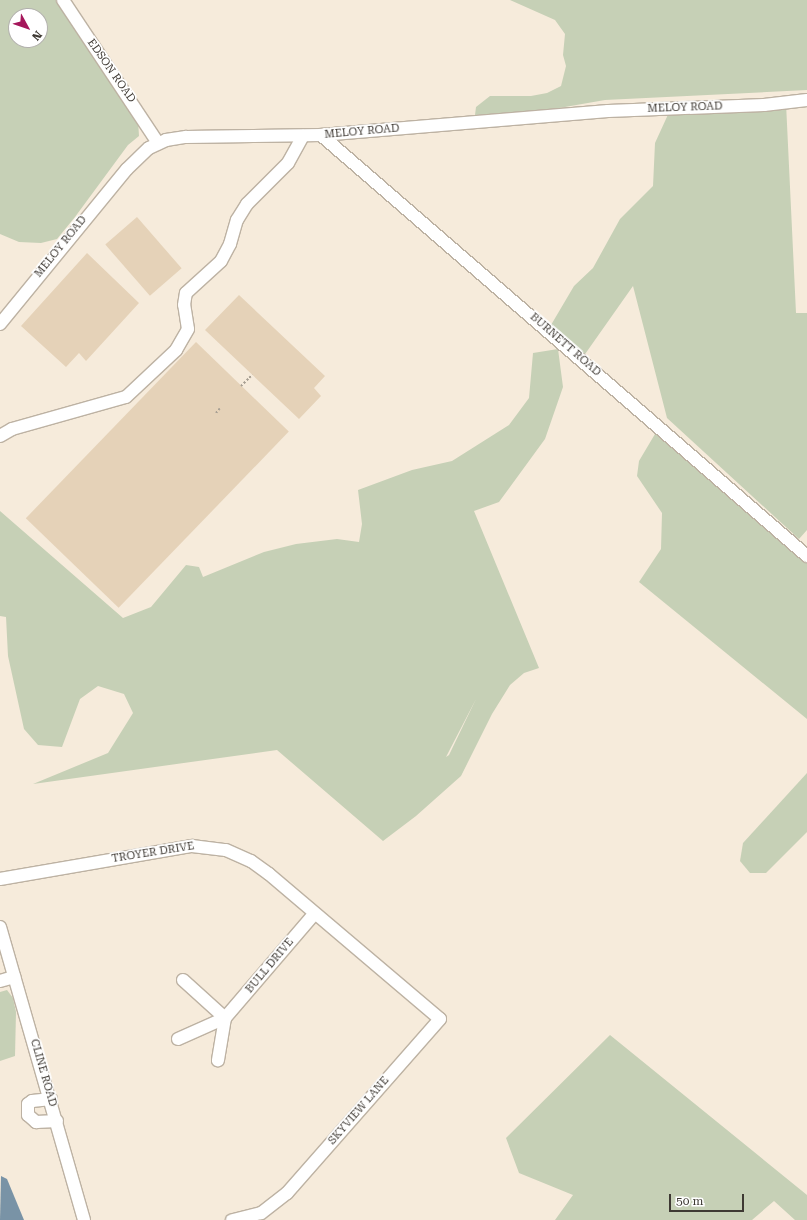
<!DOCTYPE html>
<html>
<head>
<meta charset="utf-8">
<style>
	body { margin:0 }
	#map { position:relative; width:807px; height:1220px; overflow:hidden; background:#f6ebdb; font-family:"Roboto Serif",serif }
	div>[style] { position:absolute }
	.green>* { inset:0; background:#c6d0b6 }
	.water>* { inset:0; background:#7993a6 }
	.building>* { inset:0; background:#e5d2b8; transform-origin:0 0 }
	.path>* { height:2px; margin-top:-1px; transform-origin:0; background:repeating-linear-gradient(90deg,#a79f93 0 2px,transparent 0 4px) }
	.roads { filter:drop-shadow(1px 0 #bdb2a3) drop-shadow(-1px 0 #bdb2a3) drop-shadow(0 1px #bdb2a3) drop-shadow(0 -1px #bdb2a3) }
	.minor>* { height:12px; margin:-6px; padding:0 6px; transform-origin:6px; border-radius:6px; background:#fff }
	span { translate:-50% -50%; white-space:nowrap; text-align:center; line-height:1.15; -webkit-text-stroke:3.5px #fff; paint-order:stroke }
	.street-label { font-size:11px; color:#3e3933 }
	.north { position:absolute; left:8px; top:8px; width:40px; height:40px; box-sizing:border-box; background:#fff; border:1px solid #b2b0ad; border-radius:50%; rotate:130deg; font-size:11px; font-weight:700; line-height:16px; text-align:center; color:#3e3933 }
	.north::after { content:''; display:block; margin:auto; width:14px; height:18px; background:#a5175b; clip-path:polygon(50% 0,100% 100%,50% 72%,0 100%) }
	.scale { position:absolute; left:669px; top:1194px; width:75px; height:18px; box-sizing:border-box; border:2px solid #3e3933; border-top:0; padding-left:5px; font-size:12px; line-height:14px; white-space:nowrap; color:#3e3933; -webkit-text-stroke:3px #fff; paint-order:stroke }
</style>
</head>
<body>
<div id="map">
	<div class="green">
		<div style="clip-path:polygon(evenodd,0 0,63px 0,138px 120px,139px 136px,128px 145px,75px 217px,57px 239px,41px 243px,19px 242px,0 234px,0 0,16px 16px,40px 16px,40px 40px,16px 40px,16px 16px)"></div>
		<div style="clip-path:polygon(510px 0,807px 0,807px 90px,605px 100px,542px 111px,475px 115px,476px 107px,490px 96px,531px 96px,547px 93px,561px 86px,566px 66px,563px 55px,565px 34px,555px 20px)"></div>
		<div style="clip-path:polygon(786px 103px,796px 313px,807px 313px,807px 530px,799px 539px,667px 418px,633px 286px,583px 357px,551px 325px,574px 286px,593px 268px,620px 219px,653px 186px,655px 143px,671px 108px)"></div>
		<div style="clip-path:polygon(evenodd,558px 349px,563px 387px,545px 439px,499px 502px,474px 511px,539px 668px,524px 673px,510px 685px,492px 714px,461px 776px,416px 816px,383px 841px,277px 750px,33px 784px,108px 753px,133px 713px,124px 694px,98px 686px,80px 699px,62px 747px,38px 745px,24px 729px,8px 656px,6px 617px,0 616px,0 511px,123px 618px,151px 607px,186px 565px,199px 567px,203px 577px,264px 552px,296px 544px,337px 539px,359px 542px,362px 524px,358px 490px,412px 470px,452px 461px,509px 425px,529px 398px,533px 353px,558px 349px,476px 699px,449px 755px,446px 757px,476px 699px)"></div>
		<div style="clip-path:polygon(664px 432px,807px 556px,807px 719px,639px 582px,661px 549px,662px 513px,637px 476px,639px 461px,655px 434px)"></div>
		<div style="clip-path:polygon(807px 773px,807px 832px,766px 873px,750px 873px,740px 861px,743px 843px)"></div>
		<div style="clip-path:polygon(7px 990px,13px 998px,16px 1012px,15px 1056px,0 1061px,0 992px)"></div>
		<div style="clip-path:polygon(610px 1035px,807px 1195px,807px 1220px,795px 1220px,774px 1201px,752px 1220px,555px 1220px,573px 1195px,519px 1173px,506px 1138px)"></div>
	</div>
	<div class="water">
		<div style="clip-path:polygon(1px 1176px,7px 1179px,24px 1220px,0 1220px)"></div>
	</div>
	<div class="building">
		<div style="left:137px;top:217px;width:68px;height:42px;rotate:49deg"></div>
		<div style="clip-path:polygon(87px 253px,139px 303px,86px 361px,79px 353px,66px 367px,21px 326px)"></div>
		<div style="clip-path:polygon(239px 295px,325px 376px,314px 388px,321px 396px,299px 419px,205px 330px)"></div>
		<div style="left:196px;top:342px;width:129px;height:245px;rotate:44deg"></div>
	</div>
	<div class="path">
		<div style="left:241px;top:386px;width:16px;rotate:-45deg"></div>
		<div style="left:216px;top:413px;width:6px;rotate:-51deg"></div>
	</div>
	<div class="roads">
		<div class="minor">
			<div style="left:63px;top:0;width:172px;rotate:56.4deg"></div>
			<div style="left:321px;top:135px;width:643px;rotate:40.9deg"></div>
			<div style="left:0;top:324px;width:200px;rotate:-50.7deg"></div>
			<div style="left:127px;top:169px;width:30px;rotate:-44deg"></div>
			<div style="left:149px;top:148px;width:19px;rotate:-25deg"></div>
			<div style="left:166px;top:140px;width:20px;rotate:-9deg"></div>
			<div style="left:186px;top:137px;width:135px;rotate:-0.8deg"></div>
			<div style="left:321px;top:135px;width:288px;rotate:-4.8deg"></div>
			<div style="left:608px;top:111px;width:156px;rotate:-2.2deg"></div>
			<div style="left:764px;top:105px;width:43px;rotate:-6.6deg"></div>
			<div style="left:0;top:436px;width:14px;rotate:-30deg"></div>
			<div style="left:12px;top:429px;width:118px;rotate:-15.7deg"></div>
			<div style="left:126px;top:397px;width:69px;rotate:-43.2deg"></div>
			<div style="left:176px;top:350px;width:24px;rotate:-60deg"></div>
			<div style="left:188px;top:329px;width:24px;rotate:-99deg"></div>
			<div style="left:184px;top:305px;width:12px;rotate:-81deg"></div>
			<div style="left:186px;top:293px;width:47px;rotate:-42.4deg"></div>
			<div style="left:221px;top:261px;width:19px;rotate:-62deg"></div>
			<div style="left:230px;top:244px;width:25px;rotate:-74deg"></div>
			<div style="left:237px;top:220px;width:19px;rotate:-58deg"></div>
			<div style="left:247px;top:204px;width:58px;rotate:-45deg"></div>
			<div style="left:288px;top:163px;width:31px;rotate:-61deg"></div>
			<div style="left:0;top:879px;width:195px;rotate:-9.8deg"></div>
			<div style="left:192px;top:846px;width:34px;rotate:7deg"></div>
			<div style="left:226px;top:850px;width:27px;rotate:24deg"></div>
			<div style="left:251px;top:861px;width:22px;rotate:36deg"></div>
			<div style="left:269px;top:874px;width:224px;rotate:40.3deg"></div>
			<div style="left:440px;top:1019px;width:232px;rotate:131.3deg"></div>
			<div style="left:287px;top:1193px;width:33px;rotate:142deg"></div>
			<div style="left:261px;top:1213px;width:30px;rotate:166deg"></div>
			<div style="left:0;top:927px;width:305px;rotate:74deg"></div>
			<div style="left:183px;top:980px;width:57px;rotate:42.1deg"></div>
			<div style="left:225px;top:1018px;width:43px;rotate:99.5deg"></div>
			<div style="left:0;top:981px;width:15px;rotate:-16deg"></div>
			<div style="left:178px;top:1039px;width:51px;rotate:-24.1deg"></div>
			<div style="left:225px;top:1018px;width:137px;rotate:-49.4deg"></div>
			<div style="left:51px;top:1099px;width:19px;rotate:174deg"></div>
			<div style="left:32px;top:1101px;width:5px;rotate:143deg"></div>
			<div style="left:28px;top:1104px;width:11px;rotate:90deg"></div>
			<div style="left:28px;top:1115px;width:11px;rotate:41deg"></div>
			<div style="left:36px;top:1122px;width:21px;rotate:-3deg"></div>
		</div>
	</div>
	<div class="street-label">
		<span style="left:111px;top:71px;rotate:55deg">EDSON ROAD</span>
		<span style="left:685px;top:108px;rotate:-2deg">MELOY ROAD</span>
		<span style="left:362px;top:132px;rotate:-5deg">MELOY ROAD</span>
		<span style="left:61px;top:247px;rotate:-51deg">MELOY ROAD</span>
		<span style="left:565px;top:345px;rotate:41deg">BURNETT ROAD</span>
		<span style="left:153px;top:853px;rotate:-9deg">TROYER DRIVE</span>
		<span style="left:270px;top:966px;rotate:-50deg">BULL DRIVE</span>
		<span style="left:43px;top:1073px;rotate:74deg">CLINE ROAD</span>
		<span style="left:359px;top:1111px;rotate:-49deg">SKYVIEW LANE</span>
	</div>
	<div class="north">N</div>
	<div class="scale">50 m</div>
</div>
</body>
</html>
